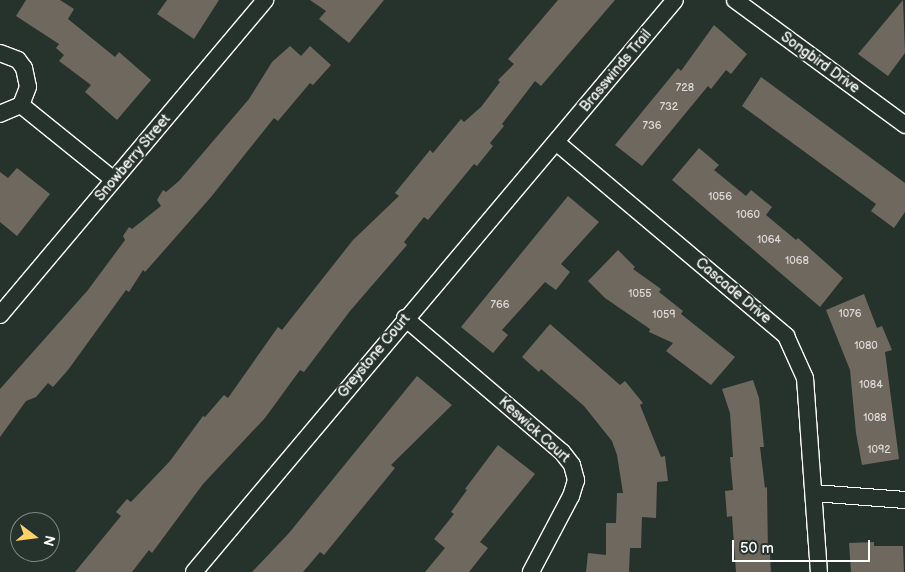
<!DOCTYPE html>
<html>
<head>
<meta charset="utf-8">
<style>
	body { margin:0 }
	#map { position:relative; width:905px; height:572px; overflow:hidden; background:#26332d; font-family:"Balsamiq Sans",sans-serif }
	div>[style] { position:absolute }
	.building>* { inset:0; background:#6f685e }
	.roads { filter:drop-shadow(1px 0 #fff) drop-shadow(-1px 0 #fff) drop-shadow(0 1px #fff) drop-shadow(0 -1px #fff) }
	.minor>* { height:16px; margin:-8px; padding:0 8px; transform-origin:8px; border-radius:8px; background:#26332d }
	span { translate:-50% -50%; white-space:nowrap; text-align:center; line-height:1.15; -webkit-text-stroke:4px #26332d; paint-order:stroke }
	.number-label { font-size:11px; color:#dbd9d7 }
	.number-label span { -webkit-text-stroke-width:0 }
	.street-label { font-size:14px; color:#fff }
	.north { position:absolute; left:10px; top:512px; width:50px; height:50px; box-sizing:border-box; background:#26332d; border:1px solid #7d8581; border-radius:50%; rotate:105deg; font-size:14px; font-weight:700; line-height:20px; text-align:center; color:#fff }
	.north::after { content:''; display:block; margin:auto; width:18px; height:22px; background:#ffd166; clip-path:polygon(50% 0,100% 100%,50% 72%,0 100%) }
	.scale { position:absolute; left:732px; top:540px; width:138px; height:22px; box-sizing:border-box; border:2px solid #fff; border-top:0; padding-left:6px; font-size:15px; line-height:18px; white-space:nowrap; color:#fff; -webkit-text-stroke:4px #26332d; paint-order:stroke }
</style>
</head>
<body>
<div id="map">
	<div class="building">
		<div style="clip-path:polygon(26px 0,60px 0,74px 9px,68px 19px,115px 57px,119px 52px,151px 80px,117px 120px,85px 92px,91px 85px,59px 61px,64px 55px,56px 48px,59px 44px,16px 16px)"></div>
		<div style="clip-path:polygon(167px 0,219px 0,194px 39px,157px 14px)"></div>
		<div style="clip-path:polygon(310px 0,384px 0,349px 43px,319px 19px,326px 11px)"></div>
		<div style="clip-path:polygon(558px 0,615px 0,541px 86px,535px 81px,502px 124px,504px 126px,490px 143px,493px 146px,477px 166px,474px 164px,428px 220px,424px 217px,404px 242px,407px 245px,350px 311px,304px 372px,300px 370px,265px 418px,203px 484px,152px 553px,149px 550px,132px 572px,75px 572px,121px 516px,116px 512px,127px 499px,131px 502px,170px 461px,203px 416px,205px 417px,224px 395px,228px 398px,278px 327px,282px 330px,353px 240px,399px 196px,395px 193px,430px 150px,433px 153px,461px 119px,464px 122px,481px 107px,500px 82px,498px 80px,514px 64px,508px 59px)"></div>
		<div style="clip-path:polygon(903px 0,905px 53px,888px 76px,858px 54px)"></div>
		<div style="clip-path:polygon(714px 25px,747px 54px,731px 74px,726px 70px,711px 89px,708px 86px,642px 166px,615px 145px,678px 68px,681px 71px)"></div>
		<div style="clip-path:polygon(290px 46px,301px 56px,310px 46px,331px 65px,313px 85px,310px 83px,278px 121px,274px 118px,211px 197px,145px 272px,143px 270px,129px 292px,126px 290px,68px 370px,53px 387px,48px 383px,36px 397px,26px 401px,0 437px,0 389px,88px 290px,125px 240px,123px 236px,129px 227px,132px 229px,161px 206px,157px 200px,163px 190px,166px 192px,179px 181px,249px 99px,272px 62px)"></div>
		<div style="clip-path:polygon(761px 77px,905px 183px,905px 212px,894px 228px,871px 211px,876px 204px,742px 106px)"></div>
		<div style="clip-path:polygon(699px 148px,719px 165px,714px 170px,746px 196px,751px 190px,772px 207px,766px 215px,796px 240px,798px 238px,843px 278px,820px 307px,672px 180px)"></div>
		<div style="clip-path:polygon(17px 168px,50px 194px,17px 236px,0 222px,0 172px,8px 178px)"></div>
		<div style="clip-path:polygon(568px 196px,599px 222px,561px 264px,570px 272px,556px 290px,545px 282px,502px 330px,508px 335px,493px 353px,461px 327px)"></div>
		<div style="clip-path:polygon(618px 250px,635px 267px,633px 269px,661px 289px,659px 292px,683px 311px,681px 314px,735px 357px,711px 385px,666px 351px,673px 343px,649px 332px,650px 329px,605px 298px,588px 281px)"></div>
		<div style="clip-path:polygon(864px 294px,877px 328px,882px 326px,892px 350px,885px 352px,899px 459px,862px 465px,856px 433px,850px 370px,826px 310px)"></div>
		<div style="clip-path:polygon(550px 324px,620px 385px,625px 381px,643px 403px,640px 405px,661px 457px,665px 456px,668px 481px,657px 482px,656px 518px,642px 517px,641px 548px,630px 548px,629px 572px,586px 572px,588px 553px,606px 555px,606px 523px,616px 523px,617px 493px,623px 493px,617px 455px,612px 441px,584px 406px,541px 369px,539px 372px,522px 357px)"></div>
		<div style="clip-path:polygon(417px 376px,452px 405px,391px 465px,395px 468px,324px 555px,320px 552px,303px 572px,252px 572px,289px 533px)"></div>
		<div style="clip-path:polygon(753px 380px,759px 398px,764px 447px,760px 447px,765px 488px,767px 487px,768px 555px,770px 554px,771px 572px,736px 572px,732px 516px,727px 517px,725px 491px,733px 490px,730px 457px,733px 457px,730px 413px,722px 389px)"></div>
		<div style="clip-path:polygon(498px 445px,535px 474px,480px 542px,488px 548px,469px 572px,425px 572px,445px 548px,434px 539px,454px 514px,451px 512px,467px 490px,465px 489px)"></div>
		<div style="clip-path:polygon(874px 542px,874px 546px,903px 546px,904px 572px,851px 572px,849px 543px)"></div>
	</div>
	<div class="roads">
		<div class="minor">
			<div style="left:735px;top:0;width:211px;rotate:36.3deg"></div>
			<div style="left:0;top:53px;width:19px;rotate:21deg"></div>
			<div style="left:18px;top:60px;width:10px;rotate:53deg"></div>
			<div style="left:24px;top:68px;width:19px;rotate:78deg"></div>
			<div style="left:28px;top:87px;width:19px;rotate:111deg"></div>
			<div style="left:21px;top:105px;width:23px;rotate:157deg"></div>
			<div style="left:21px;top:105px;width:119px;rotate:38.9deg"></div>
			<div style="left:556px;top:142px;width:301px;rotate:40.1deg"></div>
			<div style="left:786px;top:336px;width:46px;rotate:65.7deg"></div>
			<div style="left:805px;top:378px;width:195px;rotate:85.9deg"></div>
			<div style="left:0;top:315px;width:412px;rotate:-49.9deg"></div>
			<div style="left:405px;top:318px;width:206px;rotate:40.5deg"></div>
			<div style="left:562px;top:452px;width:16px;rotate:52deg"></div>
			<div style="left:572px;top:465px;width:16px;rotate:75deg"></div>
			<div style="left:576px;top:480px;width:17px;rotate:107deg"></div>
			<div style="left:571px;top:496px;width:86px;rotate:117.8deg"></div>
			<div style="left:814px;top:493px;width:91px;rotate:4.4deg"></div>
			<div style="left:194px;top:572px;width:747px;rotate:-49.94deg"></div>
		</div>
	</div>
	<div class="number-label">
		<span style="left:685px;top:88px">728</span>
		<span style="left:669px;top:107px">732</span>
		<span style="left:652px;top:126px">736</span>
		<span style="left:720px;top:197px">1056</span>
		<span style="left:748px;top:215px">1060</span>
		<span style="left:769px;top:240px">1064</span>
		<span style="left:797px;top:261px">1068</span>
		<span style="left:640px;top:294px">1055</span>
		<span style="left:500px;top:305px">766</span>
		<span style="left:850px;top:314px">1076</span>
		<span style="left:664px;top:315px">1059</span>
		<span style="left:866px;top:346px">1080</span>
		<span style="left:871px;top:385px">1084</span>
		<span style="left:875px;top:418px">1088</span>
		<span style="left:879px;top:450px">1092</span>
	</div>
	<div class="street-label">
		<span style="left:820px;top:63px;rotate:36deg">Songbird Drive</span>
		<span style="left:616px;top:71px;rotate:-50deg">Brasswinds Trail</span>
		<span style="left:133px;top:158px;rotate:-50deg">Snowberry Street</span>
		<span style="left:733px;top:291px;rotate:40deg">Cascade Drive</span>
		<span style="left:374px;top:356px;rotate:-50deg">Greystone Court</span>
		<span style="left:534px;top:430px;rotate:42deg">Keswick Court</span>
	</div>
	<div class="north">N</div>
	<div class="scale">50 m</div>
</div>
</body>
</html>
